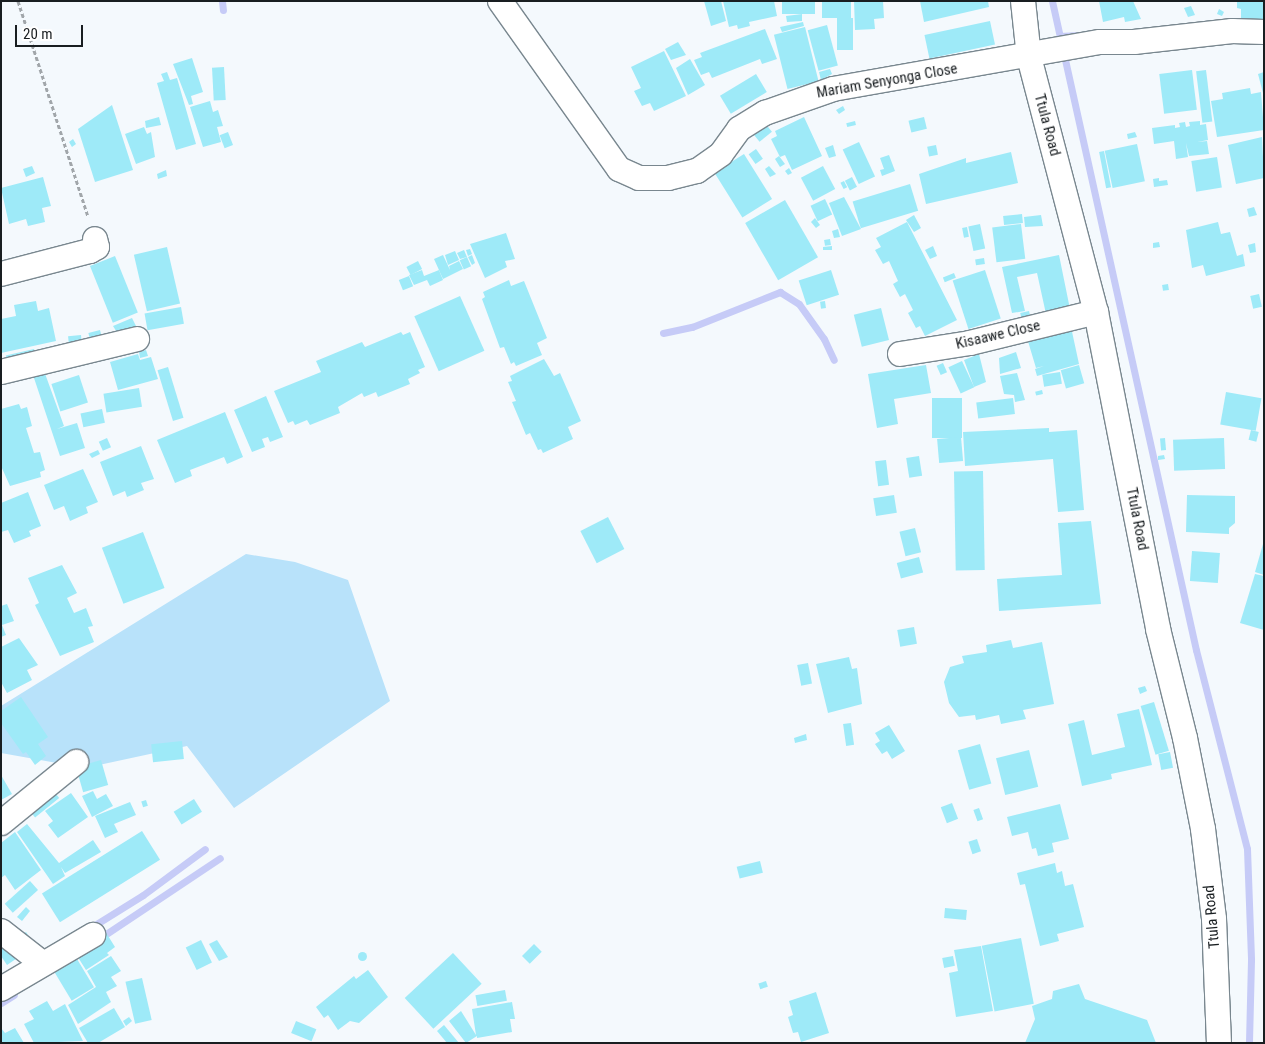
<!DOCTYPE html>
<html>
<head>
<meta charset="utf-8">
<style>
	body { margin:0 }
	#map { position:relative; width:1265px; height:1044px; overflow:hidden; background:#f4f9fd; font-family:"Roboto Condensed",sans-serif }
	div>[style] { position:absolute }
	.green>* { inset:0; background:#b8e2fa }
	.stream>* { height:7px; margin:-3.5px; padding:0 3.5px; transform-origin:3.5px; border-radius:3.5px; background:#c6cbf7 }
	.building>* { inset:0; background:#9eeaf8; transform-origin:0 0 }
	.round { border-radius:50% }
	.path>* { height:3px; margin-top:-1.5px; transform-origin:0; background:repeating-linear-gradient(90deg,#a1a6aa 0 4px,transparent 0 6.5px) }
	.roads { filter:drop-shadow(1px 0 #79878f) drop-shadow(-1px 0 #79878f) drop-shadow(0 1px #79878f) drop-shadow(0 -1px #79878f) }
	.minor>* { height:24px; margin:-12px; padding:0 12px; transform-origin:12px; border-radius:12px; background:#fff }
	span { translate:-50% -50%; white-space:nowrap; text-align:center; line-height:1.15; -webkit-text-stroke:4px #fff; paint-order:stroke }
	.street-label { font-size:15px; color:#191e21 }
	.frame { position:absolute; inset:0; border:2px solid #191e21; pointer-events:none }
	.scale { position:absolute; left:15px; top:25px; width:68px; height:22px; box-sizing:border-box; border:2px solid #191e21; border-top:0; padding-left:6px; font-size:15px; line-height:18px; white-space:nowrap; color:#191e21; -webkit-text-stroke:4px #fff; paint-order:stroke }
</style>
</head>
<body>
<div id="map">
	<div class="green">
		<div style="clip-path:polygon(246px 554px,295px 562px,348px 580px,390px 701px,234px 808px,187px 746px,85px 768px,1px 753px,1px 706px)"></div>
	</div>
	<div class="stream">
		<div style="left:222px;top:1px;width:9px;rotate:84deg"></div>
		<div style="left:1052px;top:1px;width:665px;rotate:77.49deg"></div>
		<div style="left:1196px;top:650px;width:205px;rotate:75.6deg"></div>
		<div style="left:1247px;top:849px;width:111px;rotate:87.9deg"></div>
		<div style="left:1251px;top:960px;width:83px;rotate:91.4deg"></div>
		<div style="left:1060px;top:36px;width:19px;rotate:-3deg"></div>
		<div style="left:663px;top:333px;width:30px;rotate:-12deg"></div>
		<div style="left:692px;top:327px;width:95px;rotate:-21.7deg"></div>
		<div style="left:780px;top:292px;width:22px;rotate:32deg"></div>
		<div style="left:799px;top:304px;width:43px;rotate:54.5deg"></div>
		<div style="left:824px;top:339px;width:23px;rotate:65deg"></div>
		<div style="left:90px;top:928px;width:62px;rotate:-31.9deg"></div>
		<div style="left:143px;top:895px;width:77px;rotate:-36.6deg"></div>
		<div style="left:100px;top:938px;width:144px;rotate:-33.7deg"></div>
		<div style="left:1px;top:1003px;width:15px;rotate:-32deg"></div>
	</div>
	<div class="building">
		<div style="clip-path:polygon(704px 1px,721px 1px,726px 21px,711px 26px)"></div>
		<div style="clip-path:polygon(723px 1px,774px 1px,777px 16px,749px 22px,750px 26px,738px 29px,737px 25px,729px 27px)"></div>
		<div style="left:782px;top:1px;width:33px;height:13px"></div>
		<div style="left:822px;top:1px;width:29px;height:17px"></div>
		<div style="clip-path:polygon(854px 1px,883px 1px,884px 18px,874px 19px,875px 29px,855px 30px)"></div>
		<div style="clip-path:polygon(920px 1px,988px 1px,989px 7px,924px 22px)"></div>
		<div style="clip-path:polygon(1099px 1px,1133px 1px,1141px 19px,1125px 22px,1124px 17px,1103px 22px)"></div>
		<div style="clip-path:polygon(1237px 1px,1264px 1px,1264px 20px,1241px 19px,1241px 9px,1237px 8px)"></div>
		<div style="clip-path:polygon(1191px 6px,1195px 15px,1188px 17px,1184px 8px)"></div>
		<div style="clip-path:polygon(1219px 9px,1224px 12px,1222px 16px,1217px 14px)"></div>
		<div style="clip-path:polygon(802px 14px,802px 21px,787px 22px,786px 16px)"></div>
		<div style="left:837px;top:18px;width:16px;height:32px"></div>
		<div style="left:990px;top:21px;width:24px;height:67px;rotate:78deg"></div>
		<div style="clip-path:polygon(803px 22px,804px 26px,782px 32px,780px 27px)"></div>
		<div style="left:827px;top:25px;width:42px;height:20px;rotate:75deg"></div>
		<div style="left:805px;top:27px;width:56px;height:32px;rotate:76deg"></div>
		<div style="clip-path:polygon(765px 29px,777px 59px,762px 64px,760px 59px,712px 78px,709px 72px,701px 75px,694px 60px,702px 57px,700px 53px)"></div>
		<div style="clip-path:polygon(678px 42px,686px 55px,671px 60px,665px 49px)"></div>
		<div style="clip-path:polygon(664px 51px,686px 96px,654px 111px,650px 103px,642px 106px,634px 91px,641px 88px,631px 67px)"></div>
		<div style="clip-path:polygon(192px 58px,203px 92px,191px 96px,193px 104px,189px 105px,173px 64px)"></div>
		<div style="clip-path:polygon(690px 59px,705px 85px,688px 95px,676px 68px)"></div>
		<div style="left:224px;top:67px;width:33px;height:12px;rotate:87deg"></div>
		<div style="clip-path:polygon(830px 69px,832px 74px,821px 80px,819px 72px)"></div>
		<div style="left:1192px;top:70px;width:40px;height:33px;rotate:83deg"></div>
		<div style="left:1206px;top:70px;width:52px;height:10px;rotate:83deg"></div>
		<div style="clip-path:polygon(167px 72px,170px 80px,177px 78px,196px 144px,176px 150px,157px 83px,164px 81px,161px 74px)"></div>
		<div style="clip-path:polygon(1264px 72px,1264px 93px,1263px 93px,1258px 74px)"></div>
		<div style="left:756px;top:74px;width:21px;height:42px;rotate:59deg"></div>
		<div style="clip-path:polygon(1250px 88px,1251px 94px,1261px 92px,1264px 130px,1217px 137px,1211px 101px,1223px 99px,1222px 93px)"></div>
		<div style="clip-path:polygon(210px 101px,213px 112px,218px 110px,223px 126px,217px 127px,221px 142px,203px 147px,190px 107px)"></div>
		<div style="clip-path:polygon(112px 105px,133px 170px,95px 182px,78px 129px)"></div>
		<div style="clip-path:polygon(843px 106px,845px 110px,839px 114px,836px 110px)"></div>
		<div style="clip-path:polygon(159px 117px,161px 125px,146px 128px,145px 121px)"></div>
		<div style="left:760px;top:117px;width:19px;height:16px;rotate:51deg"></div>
		<div style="clip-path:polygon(804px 117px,822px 156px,792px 170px,785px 155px,780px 157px,771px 139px,777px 136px,775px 131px)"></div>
		<div style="left:924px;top:117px;width:12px;height:16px;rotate:76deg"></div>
		<div style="left:855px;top:121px;width:4px;height:9px;rotate:76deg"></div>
		<div style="clip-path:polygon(1200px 121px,1200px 125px,1206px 124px,1208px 140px,1197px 142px,1207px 141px,1209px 154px,1189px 156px,1186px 143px,1188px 157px,1176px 159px,1174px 141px,1154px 144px,1152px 128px,1175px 125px,1175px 128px,1180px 127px,1179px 123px,1185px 122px,1186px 127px,1190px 126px,1189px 122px)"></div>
		<div style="clip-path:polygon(144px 127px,147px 134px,151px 132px,155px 157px,136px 164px,125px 134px)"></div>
		<div style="left:228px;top:132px;width:14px;height:9px;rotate:69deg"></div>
		<div style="clip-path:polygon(1135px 132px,1137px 137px,1128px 139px,1127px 134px)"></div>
		<div style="clip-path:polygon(1262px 137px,1264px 178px,1236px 184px,1228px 145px)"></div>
		<div style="clip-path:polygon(73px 139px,76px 144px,72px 147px,69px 142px)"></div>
		<div style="left:859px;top:142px;width:38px;height:18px;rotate:65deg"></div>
		<div style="left:1137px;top:144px;width:38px;height:33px;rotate:78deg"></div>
		<div style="clip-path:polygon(833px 145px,836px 156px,829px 158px,825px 148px)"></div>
		<div style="left:936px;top:145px;width:10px;height:9px;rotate:79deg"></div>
		<div style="left:756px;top:149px;width:12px;height:9px;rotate:55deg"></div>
		<div style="left:1104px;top:151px;width:37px;height:5px;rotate:79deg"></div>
		<div style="clip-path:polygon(1011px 152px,1018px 183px,926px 204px,919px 174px,966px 158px,966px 163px)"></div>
		<div style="left:744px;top:154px;width:53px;height:35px;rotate:58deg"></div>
		<div style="clip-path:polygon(889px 155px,895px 171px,882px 176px,880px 170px,884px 169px,880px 158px)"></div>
		<div style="clip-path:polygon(779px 156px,785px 164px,780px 167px,775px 159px)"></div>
		<div style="left:1217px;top:157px;width:31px;height:26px;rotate:81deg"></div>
		<div style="clip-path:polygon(32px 166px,35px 173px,26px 177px,23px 169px)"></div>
		<div style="clip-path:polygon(769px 166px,776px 174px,770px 177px,765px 169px)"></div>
		<div style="left:823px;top:166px;width:26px;height:25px;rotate:62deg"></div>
		<div style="clip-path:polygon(789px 168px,792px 173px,788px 175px,785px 171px)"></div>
		<div style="clip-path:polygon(166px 170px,167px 176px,158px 179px,157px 174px)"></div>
		<div style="clip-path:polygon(43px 177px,51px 206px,42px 208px,45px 222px,28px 226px,26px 219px,9px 224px,1px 188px)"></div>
		<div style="left:852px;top:177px;width:11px;height:8px;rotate:63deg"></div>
		<div style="clip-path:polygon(1159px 178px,1159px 181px,1167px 180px,1168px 185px,1154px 187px,1153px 179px)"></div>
		<div style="left:844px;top:181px;width:7px;height:4px;rotate:63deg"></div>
		<div style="left:910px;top:184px;width:28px;height:60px;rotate:73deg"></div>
		<div style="clip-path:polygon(844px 197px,861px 229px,842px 236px,829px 203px)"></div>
		<div style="left:825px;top:199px;width:17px;height:16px;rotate:65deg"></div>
		<div style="left:785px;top:200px;width:66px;height:46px;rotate:60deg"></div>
		<div style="clip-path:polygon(1254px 207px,1257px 215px,1249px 217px,1247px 209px)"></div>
		<div style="left:1022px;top:214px;width:9px;height:19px;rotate:84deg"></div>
		<div style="clip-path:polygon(914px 215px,921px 228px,914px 232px,906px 220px)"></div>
		<div style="clip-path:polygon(1041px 215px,1043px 226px,1025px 227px,1024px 217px)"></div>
		<div style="clip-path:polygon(815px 218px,820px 225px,816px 228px,811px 222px)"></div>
		<div style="clip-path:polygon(907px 222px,957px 320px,925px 336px,920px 326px,916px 328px,908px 313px,913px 310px,905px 294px,900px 297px,893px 284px,898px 281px,889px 261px,883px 264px,875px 250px,881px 247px,876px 238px)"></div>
		<div style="clip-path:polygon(1218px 222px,1221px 234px,1230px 232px,1237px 256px,1243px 254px,1245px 266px,1206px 276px,1203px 265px,1192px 268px,1186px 230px)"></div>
		<div style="left:980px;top:224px;width:25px;height:12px;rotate:78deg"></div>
		<div style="left:1021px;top:224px;width:35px;height:29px;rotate:83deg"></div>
		<div style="left:967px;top:227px;width:10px;height:5px;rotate:79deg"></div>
		<div style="clip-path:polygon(838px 229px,840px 237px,834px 238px,832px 231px)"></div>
		<div style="clip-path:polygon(506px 233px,515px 259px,505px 261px,507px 267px,485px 278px,470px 244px)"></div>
		<div style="left:830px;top:239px;width:6px;height:6px;rotate:81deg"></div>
		<div style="clip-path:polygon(1159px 242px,1160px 247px,1153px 248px,1153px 243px)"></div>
		<div style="clip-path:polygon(1255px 243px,1256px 252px,1250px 253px,1248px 245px)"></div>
		<div style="clip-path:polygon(832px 246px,832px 250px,823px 250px,823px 247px)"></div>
		<div style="clip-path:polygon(933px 246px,937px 256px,930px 259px,925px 250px)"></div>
		<div style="left:167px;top:247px;width:58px;height:34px;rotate:77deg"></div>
		<div style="clip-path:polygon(470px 249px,472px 254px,468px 256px,466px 250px)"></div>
		<div style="clip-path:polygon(464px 250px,467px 257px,460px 259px,457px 253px)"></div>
		<div style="clip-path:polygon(455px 251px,459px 260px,448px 265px,445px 255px)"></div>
		<div style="clip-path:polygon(443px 255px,450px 270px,449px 266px,459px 261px,463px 269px,443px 279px,434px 259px)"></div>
		<div style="clip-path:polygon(472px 255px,475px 263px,472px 265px,468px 257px)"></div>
		<div style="clip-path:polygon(1059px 255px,1070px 309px,1046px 314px,1037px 273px,1017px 277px,1025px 311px,1012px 313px,1002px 267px)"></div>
		<div style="left:115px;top:256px;width:61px;height:27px;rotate:68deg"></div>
		<div style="left:467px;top:257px;width:10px;height:8px;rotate:66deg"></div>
		<div style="left:984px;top:258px;width:6px;height:9px;rotate:81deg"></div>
		<div style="left:418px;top:261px;width:9px;height:13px;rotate:63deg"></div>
		<div style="clip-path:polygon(422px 270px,424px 276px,439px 270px,443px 280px,430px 286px,427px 280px,414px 285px,409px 275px)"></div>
		<div style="left:831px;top:270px;width:26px;height:34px;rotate:72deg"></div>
		<div style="left:985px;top:270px;width:51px;height:34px;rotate:72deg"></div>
		<div style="left:954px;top:273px;width:5px;height:12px;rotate:68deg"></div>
		<div style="left:409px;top:276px;width:11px;height:11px;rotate:68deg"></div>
		<div style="clip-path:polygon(509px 280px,511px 286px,524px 281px,547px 338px,537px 343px,542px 355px,516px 366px,514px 362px,511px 364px,504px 347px,500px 348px,482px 299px,485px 297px,483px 292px)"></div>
		<div style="left:1168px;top:284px;width:6px;height:6px;rotate:81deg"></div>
		<div style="left:1259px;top:294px;width:13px;height:9px;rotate:77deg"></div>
		<div style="left:460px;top:296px;width:60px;height:50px;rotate:66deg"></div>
		<div style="clip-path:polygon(36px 301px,38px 311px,49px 308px,56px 341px,1px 353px,1px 319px,16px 316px,14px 305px)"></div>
		<div style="left:825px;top:301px;width:7px;height:5px;rotate:82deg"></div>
		<div style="left:181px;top:307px;width:17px;height:37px;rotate:80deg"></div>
		<div style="left:881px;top:308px;width:33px;height:28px;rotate:76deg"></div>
		<div style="left:1029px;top:311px;width:9px;height:9px;rotate:77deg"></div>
		<div style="clip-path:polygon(132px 318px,137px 328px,118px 334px,113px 326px)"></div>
		<div style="clip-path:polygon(1071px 327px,1079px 364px,1037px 376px,1035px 369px,1044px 366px,1036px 368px,1027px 338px)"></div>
		<div style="left:100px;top:330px;width:8px;height:12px;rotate:76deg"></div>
		<div style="clip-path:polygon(401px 332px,403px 335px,410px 332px,425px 367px,418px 370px,420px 373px,408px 379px,410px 384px,378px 397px,376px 392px,364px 397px,362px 393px,338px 407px,340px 413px,310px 425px,307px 420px,295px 425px,293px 421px,288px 423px,274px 391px,321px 372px,316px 361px,362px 342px,365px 347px)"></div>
		<div style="left:81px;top:335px;width:10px;height:13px;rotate:84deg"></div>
		<div style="left:34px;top:349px;width:9px;height:29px;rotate:77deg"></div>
		<div style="clip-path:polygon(146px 350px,148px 356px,140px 358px,139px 352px)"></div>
		<div style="clip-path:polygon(1016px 352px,1021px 368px,1000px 374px,999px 358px)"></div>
		<div style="clip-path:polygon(138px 354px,140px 360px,151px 357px,158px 379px,118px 390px,110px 362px)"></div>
		<div style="clip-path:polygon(979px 354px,986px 382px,974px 387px,964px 360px)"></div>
		<div style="clip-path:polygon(544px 359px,554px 376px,560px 373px,581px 421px,568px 427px,573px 439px,543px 453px,541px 449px,538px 450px,530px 433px,526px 435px,512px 402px,516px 401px,508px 382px,512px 381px,510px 376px)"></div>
		<div style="left:962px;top:361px;width:29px;height:15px;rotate:65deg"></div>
		<div style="left:943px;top:363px;width:10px;height:7px;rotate:66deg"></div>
		<div style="clip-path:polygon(926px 365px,931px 393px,894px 399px,898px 424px,877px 428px,868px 374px)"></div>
		<div style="left:1079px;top:365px;width:19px;height:19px;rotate:74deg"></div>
		<div style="left:168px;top:367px;width:53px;height:11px;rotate:73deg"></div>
		<div style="clip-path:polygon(43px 368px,64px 426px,57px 429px,77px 423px,85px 448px,60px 456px,32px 372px)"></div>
		<div style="left:1060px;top:372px;width:12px;height:18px;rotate:81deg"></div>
		<div style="clip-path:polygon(1017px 373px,1025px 400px,1015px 402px,1014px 395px,1004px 394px,1000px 376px)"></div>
		<div style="left:79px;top:375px;width:29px;height:29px;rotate:72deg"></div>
		<div style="left:139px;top:388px;width:19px;height:36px;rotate:81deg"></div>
		<div style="left:1042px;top:390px;width:4px;height:7px;rotate:76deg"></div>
		<div style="left:1226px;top:392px;width:36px;height:33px;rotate:10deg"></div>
		<div style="clip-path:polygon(266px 396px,283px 437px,270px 442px,268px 437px,262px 439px,265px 447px,252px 452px,234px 410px)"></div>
		<div style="left:932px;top:398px;width:30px;height:40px"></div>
		<div style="left:1013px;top:398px;width:16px;height:37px;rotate:83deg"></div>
		<div style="clip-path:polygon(19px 404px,21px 409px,27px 407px,32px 426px,26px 428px,34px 453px,40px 452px,45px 470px,40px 472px,41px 477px,10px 486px,1px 466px,1px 409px)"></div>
		<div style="left:102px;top:409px;width:14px;height:22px;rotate:78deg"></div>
		<div style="clip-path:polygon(225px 412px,243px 457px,227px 464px,224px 457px,190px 470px,192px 476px,175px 483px,157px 440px)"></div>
		<div style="clip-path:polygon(1049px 428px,1049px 432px,1077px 430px,1084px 510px,1058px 512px,1053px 459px,965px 466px,963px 432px)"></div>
		<div style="left:1251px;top:430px;width:8px;height:10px;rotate:14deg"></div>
		<div style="left:961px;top:437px;width:24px;height:24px;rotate:85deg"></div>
		<div style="left:107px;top:438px;width:10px;height:9px;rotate:66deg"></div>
		<div style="left:1165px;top:438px;width:12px;height:5px;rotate:85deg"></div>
		<div style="left:1224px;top:438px;width:31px;height:51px;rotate:88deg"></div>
		<div style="clip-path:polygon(141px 446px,154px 479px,141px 483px,144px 490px,127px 497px,125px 491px,113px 496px,100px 462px)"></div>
		<div style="clip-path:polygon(98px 450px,100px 454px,92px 458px,89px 454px)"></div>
		<div style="clip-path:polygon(1164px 455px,1165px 459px,1158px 460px,1158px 456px)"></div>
		<div style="left:919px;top:456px;width:20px;height:13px;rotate:81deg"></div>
		<div style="left:886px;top:460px;width:25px;height:11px;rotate:83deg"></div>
		<div style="clip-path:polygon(83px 469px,98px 502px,86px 507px,88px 513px,70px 521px,64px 506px,54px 510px,44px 485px)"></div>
		<div style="left:983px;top:471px;width:99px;height:29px;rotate:89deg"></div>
		<div style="clip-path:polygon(28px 492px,41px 526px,29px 531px,31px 536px,14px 543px,8px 530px,1px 532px,1px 503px)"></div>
		<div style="left:894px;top:495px;width:18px;height:21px;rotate:81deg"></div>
		<div style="clip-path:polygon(1187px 495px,1235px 496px,1235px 523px,1229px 528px,1229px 534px,1186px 532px)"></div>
		<div style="left:608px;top:517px;width:36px;height:31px;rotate:63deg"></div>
		<div style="clip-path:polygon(1091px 521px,1101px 604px,999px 611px,997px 579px,1062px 575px,1058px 523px)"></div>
		<div style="left:915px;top:528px;width:25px;height:16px;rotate:76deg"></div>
		<div style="left:143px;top:532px;width:60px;height:44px;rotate:69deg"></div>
		<div style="clip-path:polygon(1263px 544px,1264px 544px,1264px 575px,1255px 572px)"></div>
		<div style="left:1192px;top:551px;width:28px;height:30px;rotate:4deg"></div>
		<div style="left:919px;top:557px;width:16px;height:23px;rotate:75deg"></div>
		<div style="clip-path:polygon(62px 565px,77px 593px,67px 598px,74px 613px,86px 608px,93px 626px,88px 627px,94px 642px,60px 656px,35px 605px,39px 603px,28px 578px)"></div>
		<div style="clip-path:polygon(1255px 574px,1264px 576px,1264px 630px,1240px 623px)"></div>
		<div style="clip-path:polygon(7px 604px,14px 621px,2px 625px,6px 635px,1px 637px,1px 606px)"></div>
		<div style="left:914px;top:627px;width:17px;height:17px;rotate:80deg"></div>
		<div style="clip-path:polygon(19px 638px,38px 665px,27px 670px,32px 680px,7px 693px,1px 682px,1px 647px)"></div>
		<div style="clip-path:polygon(1011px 640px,1013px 648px,1042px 642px,1054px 704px,1023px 710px,1026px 719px,1001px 724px,999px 715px,976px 720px,975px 715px,959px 717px,949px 703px,944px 682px,950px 667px,964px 663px,962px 656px,987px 652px,986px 645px)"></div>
		<div style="clip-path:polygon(849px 657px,852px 669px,857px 668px,862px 704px,828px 713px,816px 664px)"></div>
		<div style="left:808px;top:663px;width:21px;height:11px;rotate:79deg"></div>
		<div style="clip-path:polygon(1145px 686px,1147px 691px,1140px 694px,1138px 688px)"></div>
		<div style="clip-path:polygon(21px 697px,48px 737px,38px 744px,46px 756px,35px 765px,26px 752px,23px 754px,1px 723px,1px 711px)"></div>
		<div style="left:1154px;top:702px;width:51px;height:14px;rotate:73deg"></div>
		<div style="clip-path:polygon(1139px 709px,1152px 765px,1111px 774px,1112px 779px,1082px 786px,1068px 724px,1084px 720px,1092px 755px,1125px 747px,1117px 714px)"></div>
		<div style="left:851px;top:723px;width:22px;height:8px;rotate:82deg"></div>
		<div style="clip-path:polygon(889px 725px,905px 751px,892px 759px,887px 751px,882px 754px,875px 744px,880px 741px,875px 733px)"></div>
		<div style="clip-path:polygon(806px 734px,807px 740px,795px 743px,794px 738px)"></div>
		<div style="left:182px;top:741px;width:18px;height:31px;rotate:84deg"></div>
		<div style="left:980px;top:744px;width:41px;height:23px;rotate:74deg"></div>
		<div style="left:1029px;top:750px;width:38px;height:34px;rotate:76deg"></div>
		<div style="left:1170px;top:752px;width:16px;height:12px;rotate:79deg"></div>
		<div style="left:101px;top:760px;width:26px;height:26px;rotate:74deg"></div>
		<div style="clip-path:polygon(1px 775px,12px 794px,1px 800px)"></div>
		<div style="left:51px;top:788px;width:13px;height:31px;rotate:51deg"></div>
		<div style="clip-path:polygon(93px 791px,97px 799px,106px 794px,113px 806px,92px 817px,82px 796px)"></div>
		<div style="clip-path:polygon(71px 793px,88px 817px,58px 838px,48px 825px,53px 821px,45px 811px)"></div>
		<div style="left:194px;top:799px;width:15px;height:24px;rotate:58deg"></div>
		<div style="left:146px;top:800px;width:6px;height:5px;rotate:72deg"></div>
		<div style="clip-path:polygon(130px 802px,136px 815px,114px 824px,118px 832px,105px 838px,95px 816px)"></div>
		<div style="left:952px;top:803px;width:17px;height:12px;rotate:69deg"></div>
		<div style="clip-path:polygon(1060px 804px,1069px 839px,1052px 843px,1054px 852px,1038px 856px,1036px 848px,1032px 849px,1028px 832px,1012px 836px,1007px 817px)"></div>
		<div style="left:979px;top:808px;width:12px;height:6px;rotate:70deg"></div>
		<div style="clip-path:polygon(27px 824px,59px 863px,93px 840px,101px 852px,65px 873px,61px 867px,65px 876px,53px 884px,17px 832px)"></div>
		<div style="left:142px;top:831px;width:34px;height:118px;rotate:58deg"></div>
		<div style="clip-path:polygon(15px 832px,41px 870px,15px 890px,5px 875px,1px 878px,1px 843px)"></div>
		<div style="left:977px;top:839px;width:13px;height:9px;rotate:72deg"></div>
		<div style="left:760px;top:861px;width:12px;height:24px;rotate:76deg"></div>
		<div style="clip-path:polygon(1055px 863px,1057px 873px,1062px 871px,1065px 886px,1073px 884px,1084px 927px,1057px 934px,1059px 941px,1040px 946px,1025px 884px,1020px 885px,1017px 873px)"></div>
		<div style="left:30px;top:881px;width:12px;height:34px;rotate:48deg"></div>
		<div style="clip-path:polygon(26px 907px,30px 911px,22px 921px,17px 917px)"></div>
		<div style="left:945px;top:908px;width:22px;height:10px;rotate:5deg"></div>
		<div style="clip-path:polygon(105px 931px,115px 947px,107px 953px,109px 955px,86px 970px,74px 951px)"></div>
		<div style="clip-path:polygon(26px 932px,35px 946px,7px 965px,1px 956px,1px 933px,16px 939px)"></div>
		<div style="left:1021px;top:938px;width:67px;height:40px;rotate:79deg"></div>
		<div style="left:201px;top:940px;width:25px;height:17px;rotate:64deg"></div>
		<div style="clip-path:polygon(217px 940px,228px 957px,219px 961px,209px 944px)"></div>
		<div style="left:534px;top:944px;width:11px;height:17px;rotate:45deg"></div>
		<div style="clip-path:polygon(981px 946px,993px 1011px,956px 1017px,949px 973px,958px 971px,954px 950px)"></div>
		<div class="round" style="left:357.5px;top:951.5px;width:9px;height:9px"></div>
		<div style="left:453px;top:953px;width:42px;height:66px;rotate:47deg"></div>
		<div style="clip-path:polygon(111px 956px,121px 971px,111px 977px,117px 986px,106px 992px,111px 1002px,78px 1024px,68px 1005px,96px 987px,87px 971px)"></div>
		<div style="left:953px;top:956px;width:10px;height:11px;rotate:79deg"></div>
		<div style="left:77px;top:959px;width:33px;height:26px;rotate:59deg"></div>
		<div style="clip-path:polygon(368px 970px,388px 997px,359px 1023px,350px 1021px,338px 1030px,328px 1015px,324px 1018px,316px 1007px,354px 976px,356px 979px)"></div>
		<div style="left:142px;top:978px;width:43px;height:17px;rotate:77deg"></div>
		<div style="left:766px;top:981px;width:6px;height:8px;rotate:72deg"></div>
		<div style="clip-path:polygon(1079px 984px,1085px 999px,1147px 1020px,1156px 1043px,1025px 1043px,1035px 1019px,1032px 1006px,1052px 999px,1053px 991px)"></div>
		<div style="left:505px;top:990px;width:11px;height:30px;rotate:80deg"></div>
		<div style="clip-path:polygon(816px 992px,829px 1033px,801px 1042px,798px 1032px,793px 1033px,788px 1017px,793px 1015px,789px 1001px)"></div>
		<div style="clip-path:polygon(47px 1001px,53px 1011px,65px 1004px,83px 1041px,34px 1043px,24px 1024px,34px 1019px,29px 1011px)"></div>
		<div style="clip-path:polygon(512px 1002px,515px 1019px,510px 1019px,512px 1032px,477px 1038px,477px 1036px,466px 1043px,449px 1021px,461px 1011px,476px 1035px,472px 1009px)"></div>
		<div style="clip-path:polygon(114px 1008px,125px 1027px,98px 1043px,88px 1043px,79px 1028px)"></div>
		<div style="clip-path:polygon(129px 1017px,132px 1021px,126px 1026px,123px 1021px)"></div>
		<div style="left:296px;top:1021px;width:22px;height:13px;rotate:22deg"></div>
		<div style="clip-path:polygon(444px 1025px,459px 1043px,447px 1043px,437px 1031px)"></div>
		<div style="clip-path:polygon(1px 1028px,5px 1033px,15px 1028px,24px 1043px,1px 1043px)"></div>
	</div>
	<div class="path">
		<div style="left:18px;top:1px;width:227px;rotate:72deg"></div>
	</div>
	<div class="roads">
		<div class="minor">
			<div style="left:500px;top:1px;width:206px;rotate:54.7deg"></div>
			<div style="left:619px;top:169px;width:22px;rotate:24deg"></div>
			<div style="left:639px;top:178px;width:29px"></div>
			<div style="left:668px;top:178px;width:30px;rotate:-14deg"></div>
			<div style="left:697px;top:171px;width:29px;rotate:-35deg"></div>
			<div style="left:721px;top:154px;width:31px;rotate:-54deg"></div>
			<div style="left:739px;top:129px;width:31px;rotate:-32deg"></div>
			<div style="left:765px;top:113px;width:72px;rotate:-19.4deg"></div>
			<div style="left:833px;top:89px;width:271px;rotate:-10deg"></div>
			<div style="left:1100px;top:42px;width:34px"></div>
			<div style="left:1134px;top:42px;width:99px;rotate:-6.4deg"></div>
			<div style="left:1232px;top:31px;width:32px;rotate:2deg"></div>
			<div style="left:1023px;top:1px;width:56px;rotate:83.9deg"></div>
			<div style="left:1029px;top:57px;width:264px;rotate:75.3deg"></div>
			<div style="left:1096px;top:312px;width:323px;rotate:78.9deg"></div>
			<div style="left:1158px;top:629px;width:112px;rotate:76.1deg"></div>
			<div style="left:1185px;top:738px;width:93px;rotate:78.8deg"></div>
			<div style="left:1203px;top:829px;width:91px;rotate:83deg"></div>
			<div style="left:1214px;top:919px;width:124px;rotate:87.7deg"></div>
			<div style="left:1px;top:274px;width:92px;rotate:-14.5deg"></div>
			<div style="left:90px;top:251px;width:8px;rotate:-30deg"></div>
			<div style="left:97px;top:247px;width:8px;rotate:-104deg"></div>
			<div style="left:900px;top:354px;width:71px;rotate:-8.9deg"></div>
			<div style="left:970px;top:343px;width:130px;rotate:-13.8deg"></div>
			<div style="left:1px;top:372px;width:140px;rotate:-13.6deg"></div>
			<div style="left:1px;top:823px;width:97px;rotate:-39.1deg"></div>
			<div style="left:1px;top:931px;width:52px;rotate:38deg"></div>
			<div style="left:1px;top:989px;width:107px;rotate:-30.4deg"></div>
		</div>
	</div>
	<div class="street-label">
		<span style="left:887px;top:81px;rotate:-10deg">Mariam Senyonga Close</span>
		<span style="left:1047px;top:125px;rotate:75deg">Ttula Road</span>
		<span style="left:998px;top:335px;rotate:-13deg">Kisaawe Close</span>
		<span style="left:1137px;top:519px;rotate:79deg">Ttula Road</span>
		<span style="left:1212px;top:917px;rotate:-95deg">Ttula Road</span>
	</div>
	<div class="frame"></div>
	<div class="scale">20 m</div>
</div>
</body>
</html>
